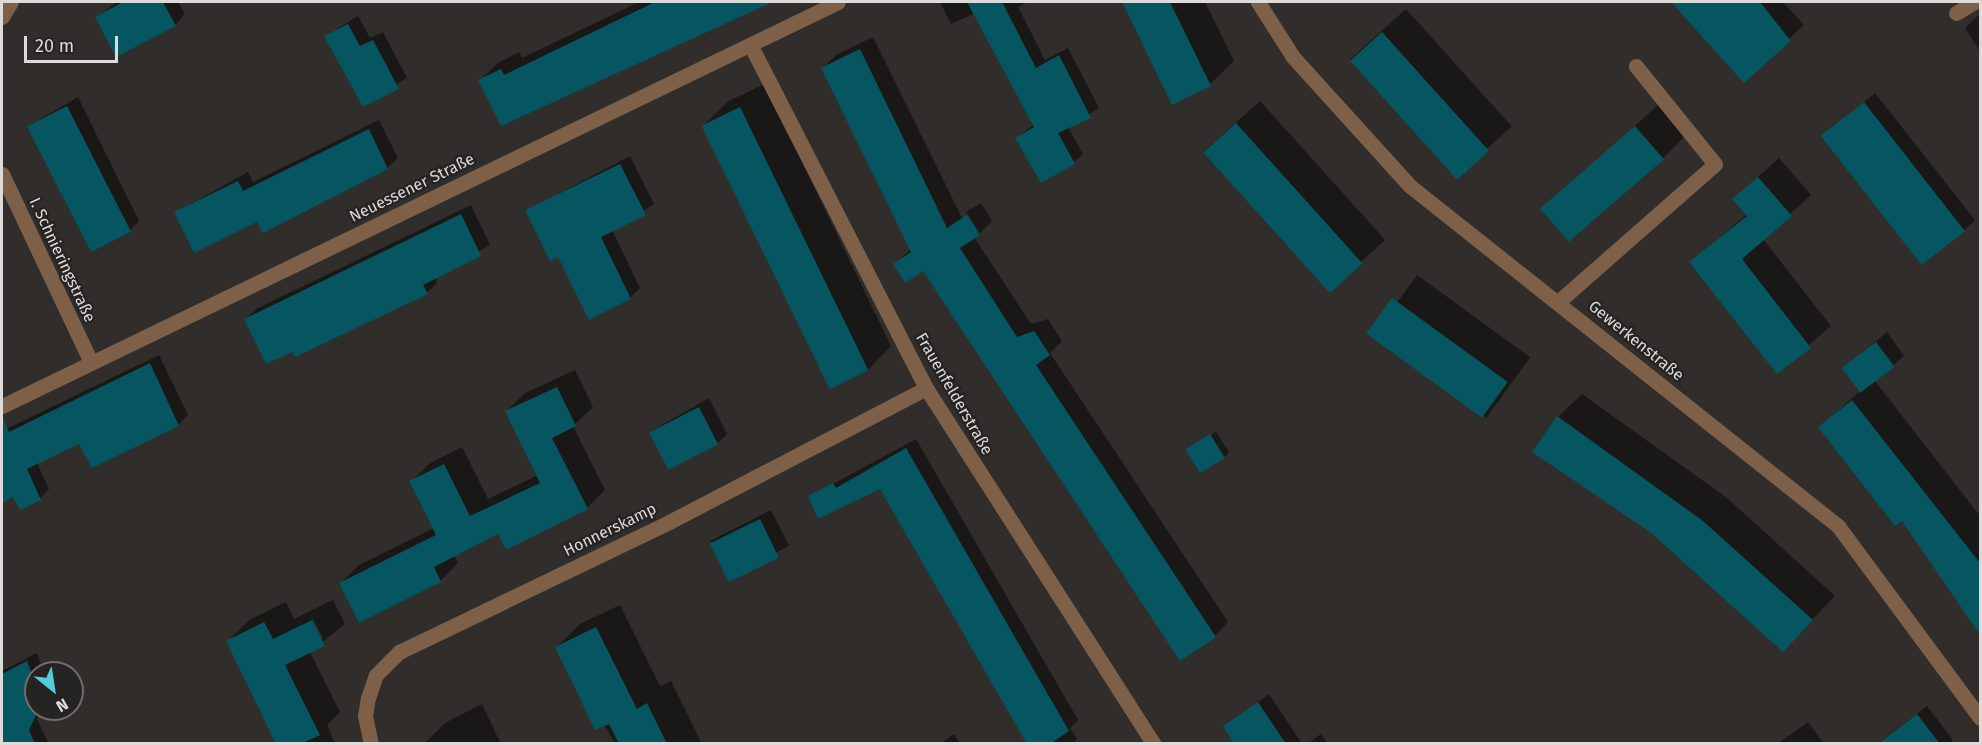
<!DOCTYPE html>
<html>
<head>
<meta charset="utf-8">
<style>
	body { margin:0 }
	#map { position:relative; width:1982px; height:745px; overflow:hidden; background:#302d2b; font-family:"Fira Sans",sans-serif }
	div>[style] { position:absolute }
	.shadow>* { inset:0; background:#0007; transform-origin:0 0 }
	.building>* { inset:0; background:#055661; transform-origin:0 0 }
	.service>* { height:15px; margin:-7.5px; padding:0 7.5px; transform-origin:7.5px; border-radius:7.5px; background:#7d6047 }
	.minor>* { height:15px; margin:-7.5px; padding:0 7.5px; transform-origin:7.5px; border-radius:7.5px; background:#7d6047 }
	span { translate:-50% -50%; white-space:nowrap; text-align:center; line-height:1.15; -webkit-text-stroke:4.5px #262422; paint-order:stroke }
	.street-label { font-size:16px; color:#dddbda }
	.frame { position:absolute; inset:0; border:3px solid #dddbda; pointer-events:none }
	.north { position:absolute; left:24px; top:661px; width:60px; height:60px; box-sizing:border-box; background:#262422; border:2px solid #6f6d6c; border-radius:50%; rotate:150deg; font-size:16px; font-weight:700; line-height:24px; text-align:center; color:#dddbda }
	.north::after { content:''; display:block; margin:auto; width:21px; height:27px; background:#54cadd; clip-path:polygon(50% 0,100% 100%,50% 72%,0 100%) }
	.scale { position:absolute; left:24px; top:36px; width:94px; height:27px; box-sizing:border-box; border:3px solid #dddbda; border-top:0; padding-left:8px; font-size:18px; line-height:21px; white-space:nowrap; color:#dddbda; -webkit-text-stroke:4px #262422; paint-order:stroke }
</style>
</head>
<body>
<div id="map">
	<div class="shadow">
		<div style="clip-path:polygon(117px 2px,178px 2px,185px 14px,175px 25px,97px 17px)"></div>
		<div style="clip-path:polygon(639px 2px,761px 2px,501px 124px,480px 80px,498px 63px,519px 52px,522px 58px)"></div>
		<div style="clip-path:polygon(940px 2px,1027px 2px,1018px 7px,1045px 60px,1068px 48px,1099px 108px,1068px 127px,1083px 154px,1074px 162px,1017px 138px,1034px 124px,975px 13px,951px 24px)"></div>
		<div style="clip-path:polygon(1123px 2px,1205px 2px,1234px 61px,1210px 84px,1172px 103px)"></div>
		<div style="clip-path:polygon(1674px 2px,1783px 2px,1804px 25px,1744px 81px)"></div>
		<div style="left:1406px;top:9px;width:158px;height:75px;rotate:48deg"></div>
		<div style="clip-path:polygon(1980px 14px,1980px 51px,1965px 28px)"></div>
		<div style="clip-path:polygon(358px 16px,370px 38px,383px 32px,407px 78px,363px 105px,326px 36px)"></div>
		<div style="clip-path:polygon(873px 37px,961px 216px,980px 233px,974px 237px,1031px 324px,1048px 319px,1062px 341px,1050px 353px,1228px 622px,1215px 636px,924px 269px,895px 264px,911px 249px,823px 68px,836px 55px)"></div>
		<div style="clip-path:polygon(764px 84px,891px 346px,868px 370px,831px 388px,703px 126px,727px 102px)"></div>
		<div style="clip-path:polygon(1875px 93px,1975px 220px,1965px 230px,1823px 136px)"></div>
		<div style="clip-path:polygon(78px 97px,139px 221px,129px 231px,29px 126px)"></div>
		<div style="left:1260px;top:101px;width:187px;height:74px;rotate:48deg"></div>
		<div style="clip-path:polygon(1659px 104px,1686px 135px,1663px 158px,1543px 210px)"></div>
		<div style="clip-path:polygon(379px 120px,398px 158px,387px 168px,258px 220px,176px 212px,248px 172px,253px 182px)"></div>
		<div style="clip-path:polygon(630px 156px,654px 204px,612px 230px,640px 288px,630px 298px,559px 255px,527px 210px)"></div>
		<div style="clip-path:polygon(1779px 158px,1811px 195px,1763px 239px,1831px 326px,1777px 372px,1691px 262px,1747px 214px,1734px 199px)"></div>
		<div style="clip-path:polygon(981px 203px,992px 221px,980px 233px,966px 212px)"></div>
		<div style="clip-path:polygon(471px 205px,490px 245px,435px 277px,437px 283px,427px 293px,293px 350px,246px 319px,256px 309px)"></div>
		<div style="left:1417px;top:275px;width:140px;height:75px;rotate:36deg"></div>
		<div style="clip-path:polygon(1887px 332px,1904px 356px,1875px 381px,1980px 516px,1980px 631px,1902px 519px,1820px 427px,1861px 390px,1844px 368px)"></div>
		<div style="clip-path:polygon(159px 355px,188px 415px,179px 424px,93px 466px,80px 442px,37px 463px,49px 489px,40px 498px,14px 495px,2px 500px,2px 431px)"></div>
		<div style="clip-path:polygon(575px 370px,593px 407px,573px 426px,605px 490px,587px 508px,498px 532px,454px 555px,458px 563px,440px 581px,341px 583px,359px 565px,434px 528px,411px 482px,429px 464px,462px 447px,488px 499px,538px 475px,507px 411px,525px 393px)"></div>
		<div style="clip-path:polygon(1582px 394px,1727px 498px,1835px 596px,1783px 650px,1558px 417px)"></div>
		<div style="clip-path:polygon(709px 398px,727px 434px,717px 444px,650px 432px)"></div>
		<div style="clip-path:polygon(1216px 432px,1229px 452px,1224px 457px,1191px 448px)"></div>
		<div style="clip-path:polygon(916px 439px,1078px 720px,1070px 728px,1077px 739px,1072px 744px,1028px 744px,880px 487px,809px 497px)"></div>
		<div style="left:771px;top:510px;width:40px;height:68px;rotate:63deg"></div>
		<div style="clip-path:polygon(evenodd,333px 600px,345px 624px,310px 652px,340px 712px,327px 725px,335px 744px,278px 744px,228px 641px,249px 620px,286px 602px,294px 619px,333px 600px,310px 613px,323px 638px,319px 638px,310px 613px)"></div>
		<div style="clip-path:polygon(620px 605px,660px 686px,671px 681px,702px 744px,616px 744px,556px 648px,580px 624px)"></div>
		<div style="clip-path:polygon(37px 653px,44px 673px,36px 673px,36px 709px,43px 709px,37px 719px,49px 744px,2px 744px,2px 671px)"></div>
		<div style="clip-path:polygon(1269px 694px,1302px 744px,1236px 744px,1225px 726px)"></div>
		<div style="clip-path:polygon(482px 704px,501px 744px,424px 744px,445px 723px)"></div>
		<div style="clip-path:polygon(1927px 706px,1953px 740px,1949px 744px,1878px 744px)"></div>
		<div style="clip-path:polygon(1808px 722px,1824px 744px,1777px 744px)"></div>
		<div style="clip-path:polygon(954px 734px,960px 744px,940px 744px)"></div>
		<div style="clip-path:polygon(1321px 734px,1328px 744px,1307px 744px)"></div>
	</div>
	<div class="building">
		<div style="clip-path:polygon(123px 2px,163px 2px,176px 26px,116px 57px,95px 17px)"></div>
		<div style="clip-path:polygon(655px 2px,773px 2px,501px 126px,478px 80px,501px 69px,504px 75px)"></div>
		<div style="clip-path:polygon(967px 2px,1002px 2px,1036px 68px,1059px 55px,1091px 118px,1058px 133px,1075px 164px,1041px 183px,1015px 138px,1034px 127px)"></div>
		<div style="clip-path:polygon(1122px 2px,1170px 2px,1211px 86px,1172px 105px)"></div>
		<div style="clip-path:polygon(1671px 2px,1760px 2px,1791px 41px,1744px 83px)"></div>
		<div style="clip-path:polygon(348px 24px,360px 46px,373px 40px,399px 89px,363px 107px,324px 36px)"></div>
		<div style="left:1382px;top:32px;width:160px;height:43px;rotate:48deg"></div>
		<div style="clip-path:polygon(860px 49px,947px 228px,967px 215px,980px 235px,960px 248px,1017px 337px,1034px 331px,1050px 355px,1036px 365px,1216px 637px,1180px 661px,923px 271px,905px 283px,893px 264px,911px 252px,821px 68px)"></div>
		<div style="left:1864px;top:102px;width:164px;height:55px;rotate:52deg"></div>
		<div style="left:67px;top:106px;width:141px;height:45px;rotate:63deg"></div>
		<div style="left:740px;top:107px;width:293px;height:43px;rotate:64deg"></div>
		<div style="left:1236px;top:123px;width:189px;height:44px;rotate:48deg"></div>
		<div style="left:1635px;top:126px;width:44px;height:126px;rotate:49deg"></div>
		<div style="clip-path:polygon(369px 129px,388px 169px,263px 233px,257px 222px,194px 253px,174px 212px,238px 181px,243px 191px)"></div>
		<div style="clip-path:polygon(620px 164px,646px 215px,601px 237px,631px 299px,589px 320px,558px 257px,550px 261px,525px 210px)"></div>
		<div style="clip-path:polygon(1758px 177px,1792px 216px,1742px 259px,1811px 348px,1777px 374px,1689px 262px,1747px 216px,1732px 199px)"></div>
		<div style="clip-path:polygon(461px 214px,481px 256px,423px 285px,428px 294px,295px 357px,292px 352px,266px 364px,244px 319px)"></div>
		<div style="left:1392px;top:298px;width:143px;height:44px;rotate:36deg"></div>
		<div style="left:1876px;top:342px;width:31px;height:43px;rotate:53deg"></div>
		<div style="clip-path:polygon(150px 363px,179px 426px,92px 468px,79px 444px,27px 469px,41px 500px,20px 510px,13px 497px,2px 503px,2px 416px,9px 432px)"></div>
		<div style="clip-path:polygon(557px 387px,576px 426px,552px 438px,588px 509px,506px 550px,498px 534px,434px 567px,441px 582px,359px 623px,339px 583px,436px 535px,409px 481px,444px 464px,470px 516px,540px 483px,505px 411px)"></div>
		<div style="clip-path:polygon(1852px 400px,1980px 563px,1980px 635px,1902px 521px,1895px 526px,1818px 427px)"></div>
		<div style="left:699px;top:407px;width:42px;height:56px;rotate:63deg"></div>
		<div style="clip-path:polygon(1557px 416px,1703px 521px,1813px 620px,1783px 652px,1650px 532px,1532px 452px)"></div>
		<div style="left:1210px;top:434px;width:28px;height:29px;rotate:58deg"></div>
		<div style="clip-path:polygon(906px 448px,1069px 731px,1050px 744px,1027px 744px,880px 489px,818px 519px,808px 496px,833px 483px,836px 488px)"></div>
		<div style="left:760px;top:519px;width:43px;height:56px;rotate:64deg"></div>
		<div style="clip-path:polygon(312px 620px,325px 646px,285px 665px,320px 735px,301px 744px,276px 744px,226px 641px,264px 622px,273px 639px)"></div>
		<div style="clip-path:polygon(596px 627px,637px 709px,647px 703px,667px 744px,619px 744px,609px 724px,595px 730px,555px 647px)"></div>
		<div style="clip-path:polygon(27px 661px,36px 684px,36px 715px,29px 730px,35px 744px,2px 744px,2px 674px)"></div>
		<div style="clip-path:polygon(1258px 702px,1286px 744px,1234px 744px,1223px 726px)"></div>
		<div style="clip-path:polygon(1917px 714px,1940px 744px,1878px 744px)"></div>
	</div>
	<div class="service">
		<div style="left:1956px;top:13px;width:21px;rotate:-31deg"></div>
		<div style="left:1558px;top:302px;width:209px;rotate:-41.3deg"></div>
		<div style="left:1715px;top:164px;width:126px;rotate:-128.9deg"></div>
	</div>
	<div class="minor">
		<div style="left:1258px;top:2px;width:65px;rotate:57.5deg"></div>
		<div style="left:1293px;top:57px;width:174px;rotate:47.8deg"></div>
		<div style="left:1410px;top:186px;width:547px;rotate:38.46deg"></div>
		<div style="left:1838px;top:526px;width:239px;rotate:53.5deg"></div>
		<div style="left:2px;top:17px;width:17px;rotate:-59deg"></div>
		<div style="left:751px;top:46px;width:384px;rotate:62.9deg"></div>
		<div style="left:926px;top:388px;width:423px;rotate:57.4deg"></div>
		<div style="left:2px;top:174px;width:208px;rotate:64.7deg"></div>
		<div style="left:2px;top:406px;width:928px;rotate:-25.79deg"></div>
		<div style="left:371px;top:744px;width:29px;rotate:-102deg"></div>
		<div style="left:365px;top:716px;width:18px;rotate:-81deg"></div>
		<div style="left:368px;top:698px;width:24px;rotate:-71deg"></div>
		<div style="left:376px;top:675px;width:33px;rotate:-45deg"></div>
		<div style="left:399px;top:652px;width:300px;rotate:-25.7deg"></div>
		<div style="left:669px;top:522px;width:290px;rotate:-27.5deg"></div>
	</div>
	<div class="street-label">
		<span style="left:412px;top:188px;rotate:-26deg">Neuessener Straße</span>
		<span style="left:62px;top:260px;rotate:65deg">I. Schnieringstraße</span>
		<span style="left:1636px;top:341px;rotate:39deg">Gewerkenstraße</span>
		<span style="left:954px;top:394px;rotate:60deg">Frauenfelderstraße</span>
		<span style="left:610px;top:530px;rotate:-26deg">Honnerskamp</span>
	</div>
	<div class="frame"></div>
	<div class="north">N</div>
	<div class="scale">20 m</div>
</div>
</body>
</html>
